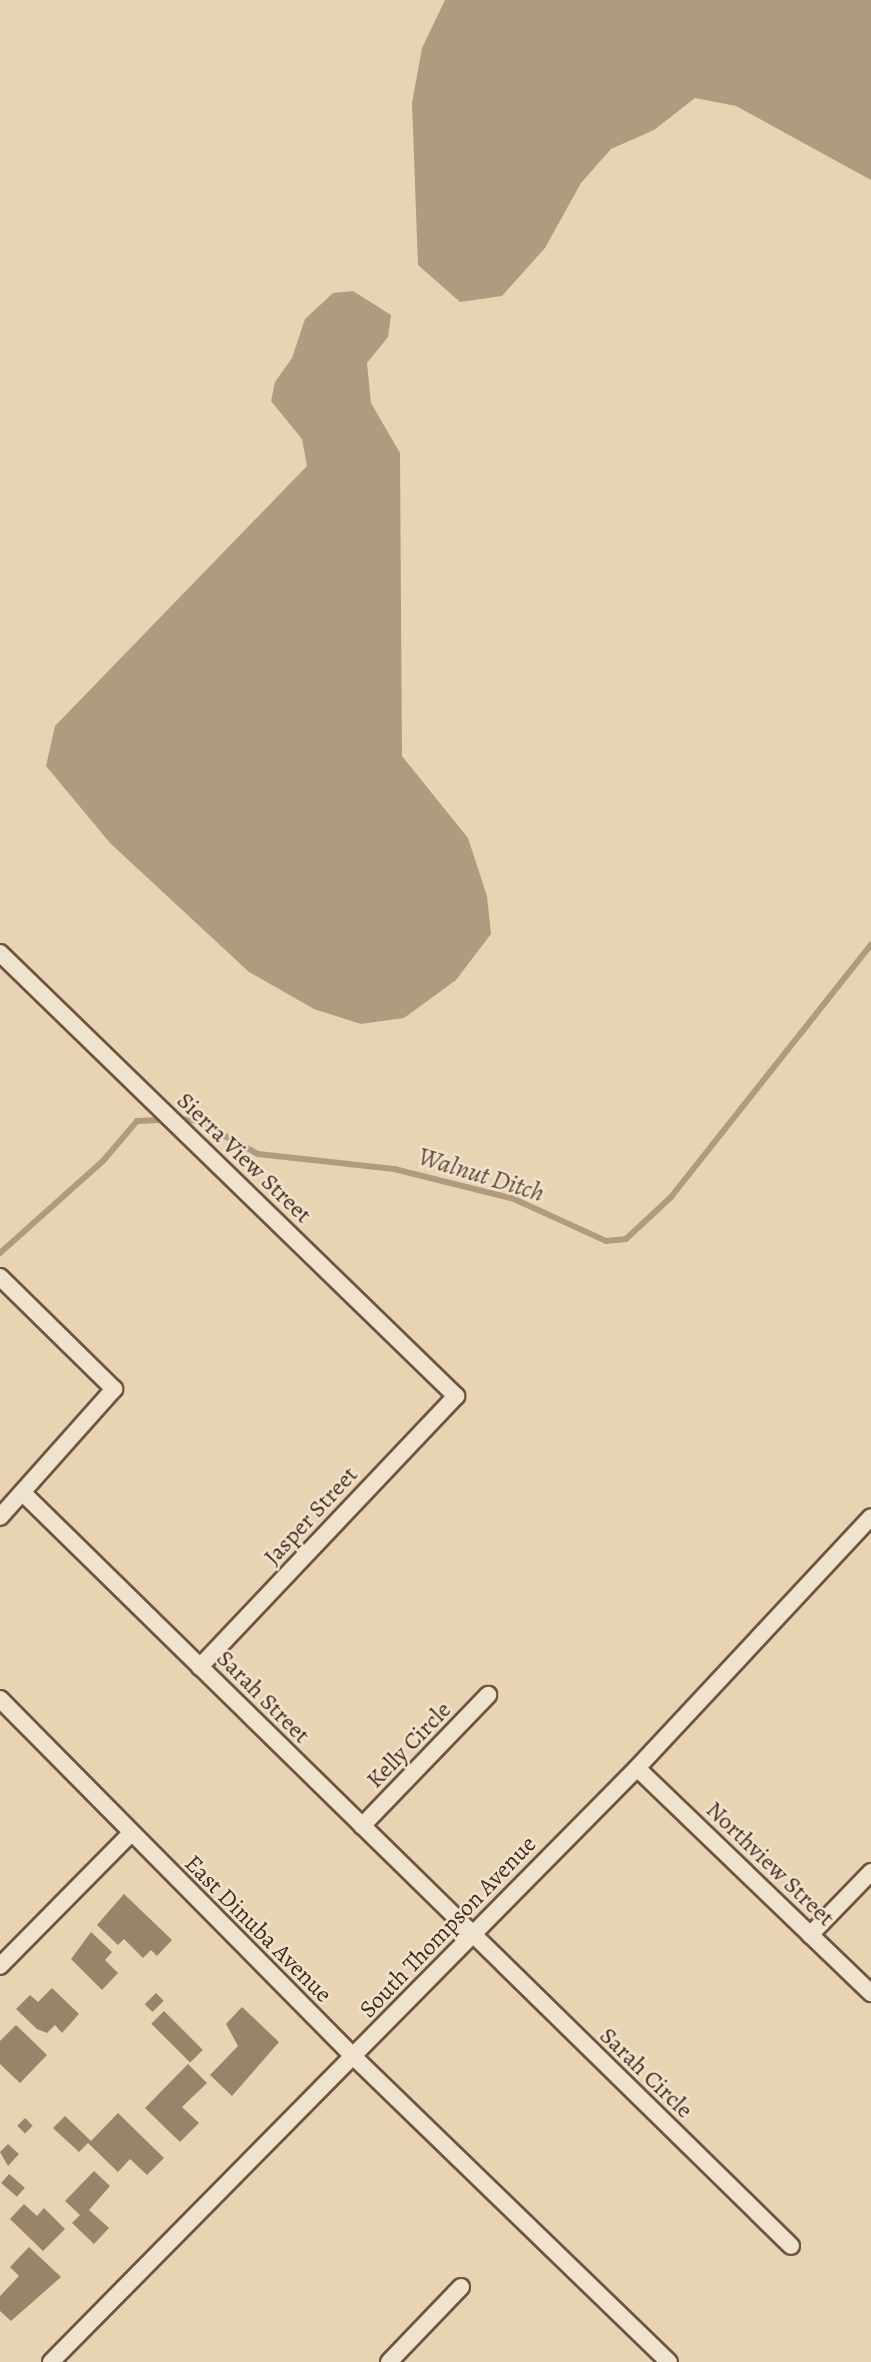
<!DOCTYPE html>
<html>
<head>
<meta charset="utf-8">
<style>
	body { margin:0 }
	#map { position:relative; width:871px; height:2362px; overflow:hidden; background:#e8d4b3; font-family:Alegreya,serif }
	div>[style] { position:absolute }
	.water>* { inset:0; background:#b19b80 }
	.stream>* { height:6px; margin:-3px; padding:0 3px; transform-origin:3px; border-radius:3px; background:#b19b80 }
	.building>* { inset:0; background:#9a836b; transform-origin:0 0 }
	.roads { filter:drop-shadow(2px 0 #6e5542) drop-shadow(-2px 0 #6e5542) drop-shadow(0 2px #6e5542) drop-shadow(0 -2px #6e5542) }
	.street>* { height:16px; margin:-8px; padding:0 8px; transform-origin:8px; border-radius:8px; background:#f0e3ce }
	span { translate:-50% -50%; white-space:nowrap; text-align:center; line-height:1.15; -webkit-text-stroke:5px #f0e3ce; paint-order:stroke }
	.street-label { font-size:24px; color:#452b1d }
	.water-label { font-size:26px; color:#604736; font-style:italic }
</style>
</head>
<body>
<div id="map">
	<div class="water">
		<div style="clip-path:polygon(445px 0,871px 0,871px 180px,736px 106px,695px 98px,654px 130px,611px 149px,581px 183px,545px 248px,502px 296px,460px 302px,418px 265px,412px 103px,422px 48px)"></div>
		<div style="clip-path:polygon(353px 291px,391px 315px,388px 337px,367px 363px,371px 403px,400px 453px,402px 756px,468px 838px,487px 896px,491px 934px,456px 980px,404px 1018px,361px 1024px,314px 1009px,249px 972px,110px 843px,46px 766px,55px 726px,307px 466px,302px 439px,271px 401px,275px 382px,292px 358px,305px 319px,333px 293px)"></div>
	</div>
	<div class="stream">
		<div style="left:0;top:1253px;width:138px;rotate:-41.8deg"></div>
		<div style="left:103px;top:1161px;width:52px;rotate:-49.6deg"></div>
		<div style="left:137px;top:1121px;width:42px;rotate:-2.7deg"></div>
		<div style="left:179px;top:1119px;width:18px;rotate:6deg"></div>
		<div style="left:197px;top:1121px;width:69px;rotate:28.4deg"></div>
		<div style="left:258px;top:1154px;width:137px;rotate:6.3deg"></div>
		<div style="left:394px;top:1169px;width:124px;rotate:14deg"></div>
		<div style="left:514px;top:1199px;width:101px;rotate:24.5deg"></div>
		<div style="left:606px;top:1241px;width:20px;rotate:-6deg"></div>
		<div style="left:626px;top:1239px;width:62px;rotate:-43deg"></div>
		<div style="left:671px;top:1197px;width:322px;rotate:-51.6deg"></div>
	</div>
	<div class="building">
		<div style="clip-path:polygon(124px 1894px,172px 1940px,157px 1956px,151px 1950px,143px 1958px,124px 1939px,118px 1945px,97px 1925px)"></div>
		<div style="clip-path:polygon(91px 1932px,112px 1952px,105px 1960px,118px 1973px,102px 1990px,71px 1959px)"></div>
		<div style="clip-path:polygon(52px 1988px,79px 2014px,62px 2033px,55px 2025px,47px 2033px,37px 2029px,16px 2009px,30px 1995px,38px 2002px)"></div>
		<div style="left:156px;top:1993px;width:11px;height:16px;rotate:45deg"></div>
		<div style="clip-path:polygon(242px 2007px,279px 2042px,232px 2096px,210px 2075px,238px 2046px,226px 2024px)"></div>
		<div style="left:164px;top:2011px;width:55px;height:18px;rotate:45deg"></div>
		<div style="clip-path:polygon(16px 2025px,47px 2055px,20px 2083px,0 2064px,0 2041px)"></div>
		<div style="clip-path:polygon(188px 2064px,207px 2083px,182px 2107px,199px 2123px,180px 2142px,145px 2108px)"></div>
		<div style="clip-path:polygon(118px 2113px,164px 2158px,147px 2175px,130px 2159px,118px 2172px,88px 2143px,79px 2152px,53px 2128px,65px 2116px,91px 2141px)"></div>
		<div style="left:25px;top:2118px;width:11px;height:11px;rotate:45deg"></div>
		<div style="clip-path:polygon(8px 2144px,19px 2154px,8px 2166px,0 2152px)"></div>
		<div style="clip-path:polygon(94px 2171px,110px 2186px,89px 2210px,109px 2228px,94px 2244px,72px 2223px,80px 2215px,65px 2201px)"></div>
		<div style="left:9px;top:2174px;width:21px;height:12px;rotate:41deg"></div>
		<div style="clip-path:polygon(24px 2204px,37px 2216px,44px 2208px,65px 2229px,43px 2251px,10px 2219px)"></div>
		<div style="clip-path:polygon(29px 2247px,61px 2277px,11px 2321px,0 2311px,0 2296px,19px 2276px,10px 2267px)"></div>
	</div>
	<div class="roads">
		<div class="street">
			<div style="left:0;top:953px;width:636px;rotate:44.17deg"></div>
			<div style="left:456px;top:1396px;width:373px;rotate:133.4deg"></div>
			<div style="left:0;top:1277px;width:160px;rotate:44.5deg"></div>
			<div style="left:114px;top:1389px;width:171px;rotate:131.7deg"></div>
			<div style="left:24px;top:1494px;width:1074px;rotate:44.43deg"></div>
			<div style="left:0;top:1699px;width:505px;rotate:45.32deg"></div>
			<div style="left:355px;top:2058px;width:437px;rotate:44.1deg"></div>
			<div style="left:637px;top:1768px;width:325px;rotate:43.9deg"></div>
			<div style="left:362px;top:1826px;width:182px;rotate:-46.1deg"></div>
			<div style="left:810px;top:1935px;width:88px;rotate:-45.9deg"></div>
			<div style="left:0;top:1966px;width:185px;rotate:-45.4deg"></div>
			<div style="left:51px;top:2362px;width:834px;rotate:-45.39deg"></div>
			<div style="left:637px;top:1768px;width:343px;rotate:-47deg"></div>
			<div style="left:389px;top:2362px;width:104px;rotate:-46.2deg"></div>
		</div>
	</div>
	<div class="street-label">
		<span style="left:244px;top:1158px;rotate:44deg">Sierra View Street</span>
		<span style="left:311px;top:1516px;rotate:-47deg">Jasper Street</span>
		<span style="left:263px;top:1697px;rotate:45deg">Sarah Street</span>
		<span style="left:409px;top:1745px;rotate:-46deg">Kelly Circle</span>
		<span style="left:770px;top:1864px;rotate:44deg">Northview Street</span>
		<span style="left:448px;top:1927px;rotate:-46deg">South Thompson Avenue</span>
		<span style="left:258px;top:1929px;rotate:45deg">East Dinuba Avenue</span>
		<span style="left:646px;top:2073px;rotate:44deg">Sarah Circle</span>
	</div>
	<div class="water-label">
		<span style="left:481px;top:1175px;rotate:17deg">Walnut Ditch</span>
	</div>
</div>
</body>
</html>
